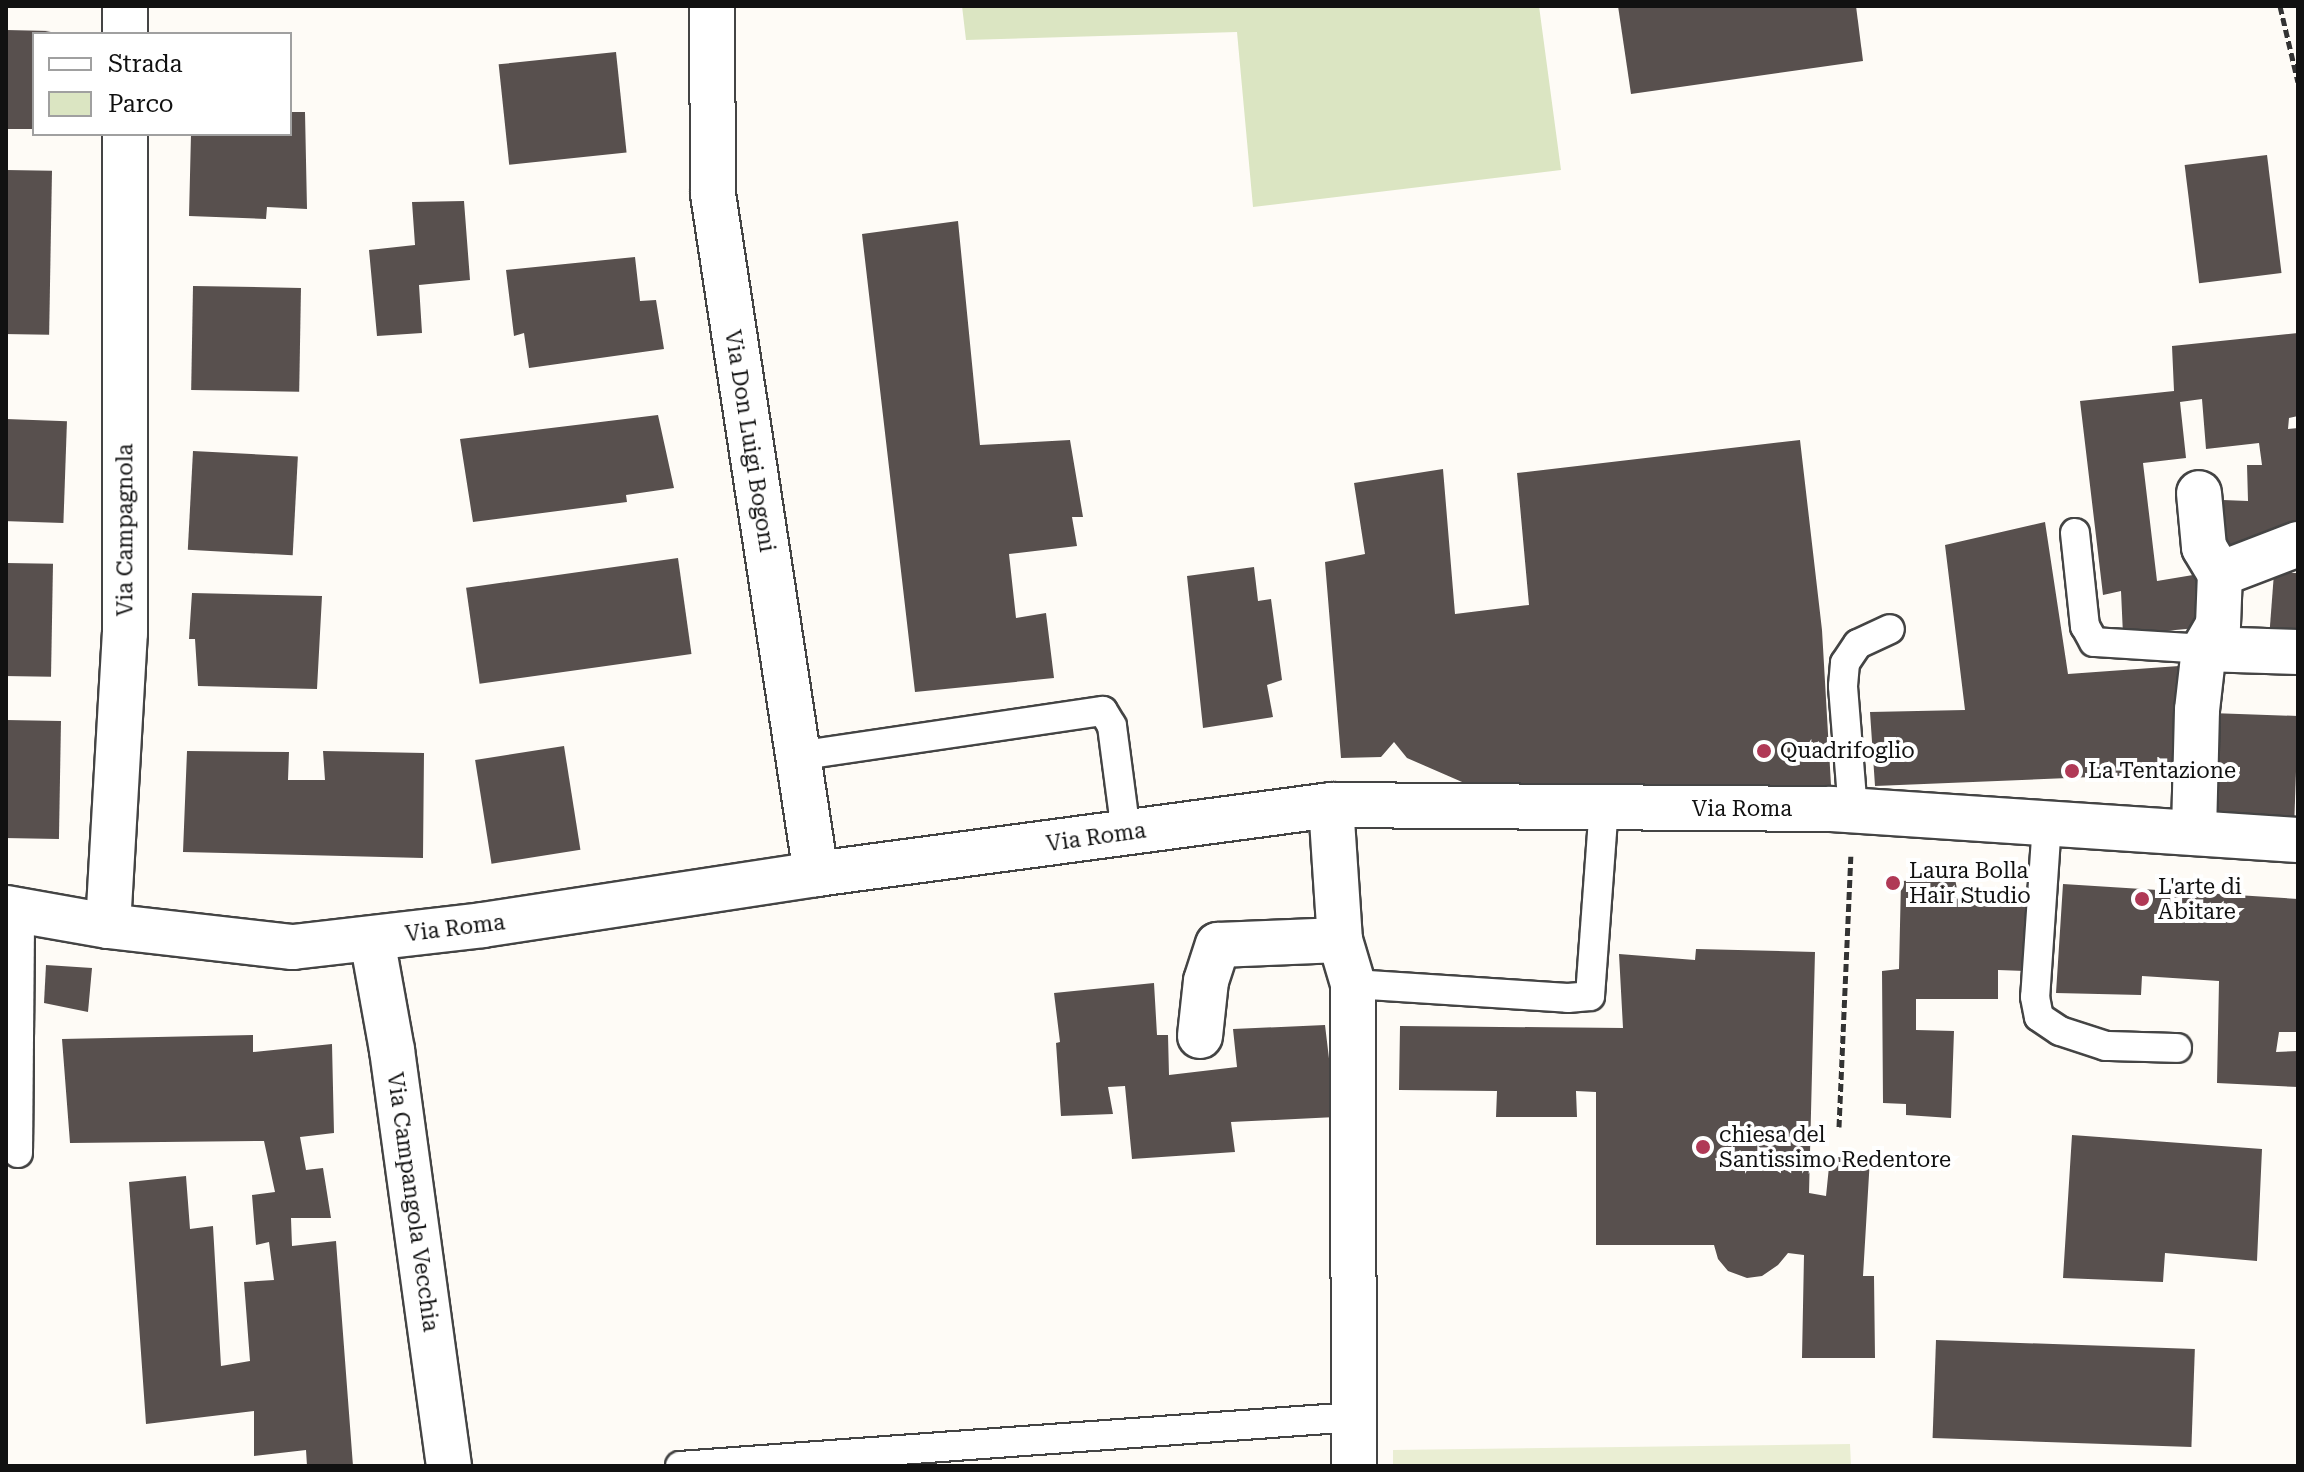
<!DOCTYPE html>
<html>
<head>
<meta charset="utf-8">
<style>
	body { margin:0 }
	#map { position:relative; width:2304px; height:1472px; overflow:hidden; background:#fefbf6; font-family:"Roboto Serif",serif }
	div>[style] { position:absolute }
	.green>* { inset:0; background:#dbe5c2 }
	.pitch>* { inset:0; background:#eaeed3 }
	.building>* { inset:0; background:#58504e; transform-origin:0 0 }
	.path>* { height:5px; margin-top:-2.5px; transform-origin:0; background:repeating-linear-gradient(90deg,#333 0 8px,transparent 0 12px) }
	.roads { filter:drop-shadow(2px 0 #444) drop-shadow(-2px 0 #444) drop-shadow(0 2px #444) drop-shadow(0 -2px #444) }
	.service>* { height:28px; margin:-14px; padding:0 14px; transform-origin:14px; border-radius:14px; background:#fff }
	.minor>* { height:44px; margin:-22px; padding:0 22px; transform-origin:22px; border-radius:22px; background:#fff }
	.dots>* { width:22px; height:22px; translate:-50% -50%; box-sizing:border-box; border:4px solid #fff; border-radius:50% }
	span { translate:-50% -50%; white-space:nowrap; text-align:center; line-height:1.15; -webkit-text-stroke:8px #fff; paint-order:stroke }
	.street-label { font-size:22px; color:#111 }
	.poi-label { font-size:22px; color:#111 }
	.left { translate:0 -50%; text-align:left }
	.frame { position:absolute; inset:0; border:8px solid #111; pointer-events:none }
	.legend { position:absolute; left:32px; top:32px; width:260px; height:104px; box-sizing:border-box; background:#fff; border:2px solid #a0a0a0; margin:0; padding:10px 14px; list-style:none; font-size:24px; color:#111 }
	.legend li { display:flex; align-items:center; gap:16px; height:40px }
	.legend b { width:40px; border:2px solid #a0a0a0 }
</style>
</head>
<body>
<div id="map">
	<div class="green">
		<div style="clip-path:polygon(962px 6px,1539px 6px,1561px 170px,1253px 207px,1237px 32px,966px 40px)"></div>
	</div>
	<div class="pitch">
		<div style="clip-path:polygon(1850px 1444px,1851px 1466px,1393px 1466px,1393px 1450px)"></div>
	</div>
	<div class="building">
		<div style="clip-path:polygon(1618px 6px,1856px 6px,1863px 61px,1631px 94px)"></div>
		<div style="clip-path:polygon(6px 30px,51px 31px,34px 34px,34px 129px,6px 129px)"></div>
		<div style="left:616px;top:52px;width:101px;height:118px;rotate:84deg"></div>
		<div style="clip-path:polygon(290px 112px,305px 112px,307px 209px,267px 207px,266px 219px,189px 216px,191px 134px,290px 134px)"></div>
		<div style="left:2267px;top:155px;width:119px;height:83px;rotate:83deg"></div>
		<div style="left:6px;top:170px;width:46px;height:164px;rotate:1deg"></div>
		<div style="clip-path:polygon(464px 201px,470px 280px,419px 285px,422px 333px,377px 336px,369px 250px,415px 245px,412px 202px)"></div>
		<div style="clip-path:polygon(958px 221px,980px 445px,1070px 440px,1083px 517px,1072px 517px,1077px 546px,1009px 554px,1016px 618px,1046px 613px,1054px 678px,915px 692px,862px 234px)"></div>
		<div style="clip-path:polygon(635px 257px,640px 301px,656px 300px,664px 349px,529px 368px,524px 333px,514px 336px,506px 270px)"></div>
		<div style="left:193px;top:286px;width:108px;height:104px;rotate:1deg"></div>
		<div style="clip-path:polygon(2298px 333px,2298px 416px,2289px 418px,2288px 429px,2298px 428px,2298px 534px,2223px 549px,2223px 500px,2248px 501px,2247px 465px,2262px 465px,2259px 443px,2206px 449px,2202px 399px,2180px 402px,2186px 458px,2143px 463px,2157px 581px,2199px 574px,2207px 627px,2123px 635px,2121px 591px,2103px 595px,2080px 401px,2174px 391px,2172px 346px)"></div>
		<div style="clip-path:polygon(658px 415px,674px 488px,626px 495px,627px 502px,473px 522px,460px 439px)"></div>
		<div style="left:6px;top:419px;width:61px;height:102px;rotate:2deg"></div>
		<div style="clip-path:polygon(1800px 440px,1822px 630px,1831px 785px,1469px 785px,1407px 758px,1394px 742px,1381px 757px,1341px 758px,1325px 562px,1365px 554px,1354px 483px,1443px 469px,1455px 614px,1529px 605px,1517px 473px)"></div>
		<div style="left:193px;top:451px;width:105px;height:99px;rotate:3deg"></div>
		<div style="clip-path:polygon(2045px 522px,2068px 674px,2179px 666px,2177px 712px,2188px 773px,1875px 786px,1870px 712px,1965px 710px,1945px 545px)"></div>
		<div style="left:678px;top:558px;width:97px;height:214px;rotate:82deg"></div>
		<div style="left:6px;top:563px;width:47px;height:113px;rotate:1deg"></div>
		<div style="clip-path:polygon(1254px 567px,1258px 601px,1271px 599px,1282px 680px,1267px 685px,1273px 717px,1203px 728px,1187px 576px)"></div>
		<div style="clip-path:polygon(2274px 573px,2298px 573px,2298px 638px,2269px 639px)"></div>
		<div style="clip-path:polygon(192px 593px,322px 596px,317px 689px,198px 686px,195px 639px,189px 639px)"></div>
		<div style="left:2211px;top:713px;width:87px;height:105px;rotate:2deg"></div>
		<div style="left:6px;top:720px;width:55px;height:118px;rotate:1deg"></div>
		<div style="left:564px;top:746px;width:105px;height:90px;rotate:81deg"></div>
		<div style="clip-path:polygon(187px 751px,289px 752px,288px 780px,325px 780px,323px 751px,424px 753px,423px 858px,183px 852px)"></div>
		<div style="clip-path:polygon(1955px 879px,1958px 894px,2027px 890px,2025px 971px,1998px 970px,1998px 999px,1916px 999px,1916px 1030px,1954px 1031px,1951px 1118px,1906px 1115px,1906px 1104px,1883px 1103px,1882px 971px,1899px 969px,1901px 881px)"></div>
		<div style="clip-path:polygon(2063px 884px,2298px 899px,2298px 1032px,2279px 1032px,2276px 1052px,2298px 1051px,2298px 1087px,2217px 1083px,2219px 981px,2142px 976px,2141px 995px,2056px 993px)"></div>
		<div style="clip-path:polygon(1696px 949px,1815px 952px,1809px 1193px,1826px 1196px,1830px 1157px,1870px 1158px,1863px 1276px,1874px 1276px,1875px 1358px,1802px 1358px,1804px 1255px,1788px 1253px,1778px 1265px,1762px 1276px,1747px 1278px,1728px 1271px,1718px 1259px,1714px 1245px,1596px 1245px,1596px 1092px,1576px 1091px,1577px 1117px,1496px 1117px,1497px 1091px,1399px 1090px,1400px 1026px,1623px 1028px,1619px 954px,1695px 960px)"></div>
		<div style="clip-path:polygon(46px 965px,92px 968px,88px 1012px,44px 1003px)"></div>
		<div style="clip-path:polygon(1154px 983px,1157px 1035px,1168px 1035px,1169px 1075px,1237px 1067px,1233px 1029px,1325px 1025px,1336px 1117px,1231px 1122px,1235px 1152px,1132px 1159px,1125px 1086px,1108px 1087px,1113px 1114px,1061px 1116px,1056px 1043px,1060px 1042px,1054px 993px)"></div>
		<div style="clip-path:polygon(253px 1035px,253px 1052px,332px 1044px,334px 1133px,300px 1137px,306px 1170px,323px 1168px,331px 1218px,291px 1218px,292px 1246px,336px 1241px,353px 1466px,307px 1466px,306px 1450px,254px 1456px,254px 1411px,146px 1424px,129px 1182px,186px 1176px,190px 1229px,213px 1226px,221px 1366px,250px 1361px,244px 1282px,274px 1280px,269px 1242px,256px 1245px,252px 1195px,275px 1192px,264px 1141px,70px 1143px,62px 1039px)"></div>
		<div style="clip-path:polygon(2072px 1135px,2262px 1149px,2257px 1261px,2165px 1253px,2163px 1282px,2063px 1278px)"></div>
		<div style="left:1936px;top:1340px;width:259px;height:98px;rotate:2deg"></div>
	</div>
	<div class="path">
		<div style="left:2280px;top:6px;width:78px;rotate:76.7deg"></div>
		<div style="left:1839px;top:1127px;width:271px;rotate:-87.5deg"></div>
	</div>
	<div class="roads">
		<div class="service">
			<div style="left:2075px;top:533px;width:94px;rotate:83.9deg"></div>
			<div style="left:2085px;top:626px;width:18px;rotate:61deg"></div>
			<div style="left:2094px;top:642px;width:110px;rotate:3.6deg"></div>
			<div style="left:797px;top:756px;width:309px;rotate:-8.4deg"></div>
			<div style="left:1103px;top:711px;width:17px;rotate:59deg"></div>
			<div style="left:1112px;top:726px;width:108px;rotate:82.5deg"></div>
			<div style="left:1853px;top:811px;width:125px;rotate:-94.6deg"></div>
			<div style="left:1843px;top:686px;width:23px;rotate:-85deg"></div>
			<div style="left:1845px;top:663px;width:23px;rotate:-56deg"></div>
			<div style="left:1858px;top:644px;width:35px;rotate:-25deg"></div>
			<div style="left:2047px;top:823px;width:174px;rotate:93.9deg"></div>
			<div style="left:2035px;top:997px;width:20px;rotate:79deg"></div>
			<div style="left:2039px;top:1017px;width:25px;rotate:34deg"></div>
			<div style="left:2060px;top:1031px;width:48px;rotate:18.1deg"></div>
			<div style="left:2106px;top:1046px;width:71px;rotate:1.6deg"></div>
			<div style="left:1353px;top:984px;width:215px;rotate:3.7deg"></div>
			<div style="left:1568px;top:998px;width:22px;rotate:-5deg"></div>
			<div style="left:1590px;top:996px;width:190px;rotate:-85.8deg"></div>
			<div style="left:18px;top:1153px;width:243px;rotate:-89.5deg"></div>
			<div style="left:680px;top:1466px;width:675px;rotate:-4.16deg"></div>
		</div>
		<div class="minor">
			<div style="left:712px;top:6px;width:188px;rotate:89.7deg"></div>
			<div style="left:713px;top:194px;width:688px;rotate:81.39deg"></div>
			<div style="left:125px;top:34px;width:28px;rotate:-90deg"></div>
			<div style="left:2220px;top:574px;width:84px;rotate:-21deg"></div>
			<div style="left:2204px;top:649px;width:94px;rotate:1.8deg"></div>
			<div style="left:1331px;top:805px;width:135px;rotate:86.2deg"></div>
			<div style="left:1340px;top:940px;width:46px;rotate:73.5deg"></div>
			<div style="left:1353px;top:984px;width:482px;rotate:89.9deg"></div>
			<div style="left:2194px;top:833px;width:123px;rotate:-88.6deg"></div>
			<div style="left:2197px;top:710px;width:61px;rotate:-83.5deg"></div>
			<div style="left:2204px;top:649px;width:28px;rotate:-60deg"></div>
			<div style="left:2218px;top:625px;width:51px;rotate:-87.8deg"></div>
			<div style="left:2220px;top:574px;width:31px;rotate:-121deg"></div>
			<div style="left:2204px;top:547px;width:54px;rotate:-95.3deg"></div>
			<div style="left:6px;top:908px;width:104px;rotate:10deg"></div>
			<div style="left:108px;top:926px;width:186px;rotate:6.5deg"></div>
			<div style="left:293px;top:947px;width:191px;rotate:-6.6deg"></div>
			<div style="left:483px;top:925px;width:337px;rotate:-8.7deg"></div>
			<div style="left:816px;top:874px;width:520px;rotate:-7.63deg"></div>
			<div style="left:1331px;top:805px;width:500px;rotate:0.46deg"></div>
			<div style="left:1831px;top:809px;width:468px;rotate:3.8deg"></div>
			<div style="left:108px;top:926px;width:293px;rotate:-86.7deg"></div>
			<div style="left:125px;top:633px;width:499px;rotate:-90deg"></div>
			<div style="left:372px;top:939px;width:113px;rotate:79.8deg"></div>
			<div style="left:392px;top:1050px;width:420px;rotate:82.2deg"></div>
			<div style="left:1200px;top:1036px;width:55px;rotate:-83.8deg"></div>
			<div style="left:1206px;top:981px;width:38px;rotate:-72deg"></div>
			<div style="left:1218px;top:945px;width:122px;rotate:-2.3deg"></div>
		</div>
	</div>
	<div class="dots">
		<div style="left:1764px;top:751px;background:#b03956"></div>
		<div style="left:2072px;top:771px;background:#b03956"></div>
		<div style="left:1893px;top:883px;background:#b03956"></div>
		<div style="left:2142px;top:899px;background:#b03956"></div>
		<div style="left:1703px;top:1147px;background:#b03956"></div>
	</div>
	<div class="street-label">
		<span style="left:750px;top:441px;rotate:81deg">Via Don Luigi Bogoni</span>
		<span style="left:125px;top:530px;rotate:-90deg">Via Campagnola</span>
		<span style="left:1742px;top:809px">Via Roma</span>
		<span style="left:1096px;top:837px;rotate:-8deg">Via Roma</span>
		<span style="left:455px;top:928px;rotate:-7deg">Via Roma</span>
		<span style="left:413px;top:1202px;rotate:82deg">Via Campangola Vecchia</span>
	</div>
	<div class="poi-label">
		<span class="left" style="left:1780px;top:751px">Quadrifoglio</span>
		<span class="left" style="left:2088px;top:771px">La Tentazione</span>
		<span class="left" style="left:1909px;top:883px">Laura Bolla<br>Hair Studio</span>
		<span class="left" style="left:2158px;top:899px">L'arte di<br>Abitare</span>
		<span class="left" style="left:1719px;top:1147px">chiesa del<br>Santissimo Redentore</span>
	</div>
	<div class="frame"></div>
	<ul class="legend">
	<li><b style="height:10px;background:#fff"></b>Strada</li>
	<li><b style="height:22px;background:#dbe5c2"></b>Parco</li>
	</ul>
</div>
</body>
</html>
